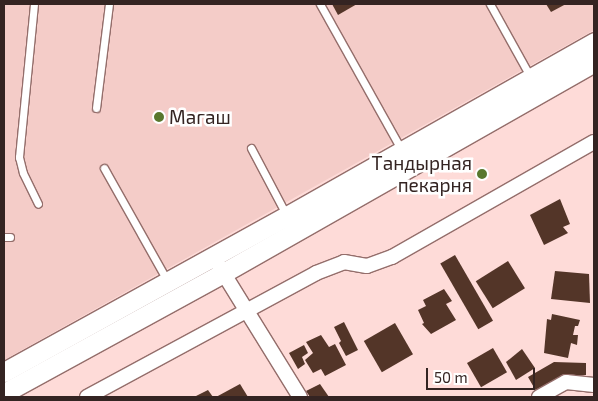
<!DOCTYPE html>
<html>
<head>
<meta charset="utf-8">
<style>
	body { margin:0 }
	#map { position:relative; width:598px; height:401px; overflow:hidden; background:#fedbd8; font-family:"Exo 2",sans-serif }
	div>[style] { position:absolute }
	.built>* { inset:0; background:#f4ccc8 }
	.building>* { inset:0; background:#533528; transform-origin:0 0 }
	.roads { filter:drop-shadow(1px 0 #946e6b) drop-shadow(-1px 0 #946e6b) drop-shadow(0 1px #946e6b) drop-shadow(0 -1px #946e6b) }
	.service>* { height:7px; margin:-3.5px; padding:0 3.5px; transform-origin:3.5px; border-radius:3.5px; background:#fff }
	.minor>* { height:14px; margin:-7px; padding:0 7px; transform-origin:7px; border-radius:7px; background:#fff }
	.secondary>* { height:19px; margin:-9.5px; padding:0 9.5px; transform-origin:9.5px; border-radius:9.5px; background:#fff }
	.dots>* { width:14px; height:14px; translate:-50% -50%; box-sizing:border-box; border:2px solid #fff; border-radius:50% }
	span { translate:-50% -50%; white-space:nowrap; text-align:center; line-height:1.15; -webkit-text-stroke:5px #fff; paint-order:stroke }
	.poi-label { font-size:19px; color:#342422 }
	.left { translate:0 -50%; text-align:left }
	.right { translate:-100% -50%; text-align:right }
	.frame { position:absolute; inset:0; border:5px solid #342422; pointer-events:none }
	.scale { position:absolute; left:426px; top:368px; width:109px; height:22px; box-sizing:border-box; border:2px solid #342422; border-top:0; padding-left:6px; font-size:15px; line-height:18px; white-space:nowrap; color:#342422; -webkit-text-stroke:4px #fff; paint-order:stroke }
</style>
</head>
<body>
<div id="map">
	<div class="built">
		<div style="clip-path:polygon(4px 4px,594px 4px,594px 30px,4px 360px)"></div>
	</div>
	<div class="building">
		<div style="clip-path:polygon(332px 4px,357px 4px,338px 15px)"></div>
		<div style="clip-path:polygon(546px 4px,566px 4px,551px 12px)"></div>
		<div style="clip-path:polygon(560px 199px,570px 224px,563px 227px,568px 233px,544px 245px,530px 215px)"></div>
		<div style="left:455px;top:255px;width:76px;height:17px;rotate:60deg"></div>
		<div style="left:508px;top:261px;width:32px;height:38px;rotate:58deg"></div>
		<div style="clip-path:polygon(555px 271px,589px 274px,590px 303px,551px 299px)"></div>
		<div style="clip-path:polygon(444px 289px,452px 301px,446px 304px,456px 320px,431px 334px,422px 324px,424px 323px,418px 310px,426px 306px,423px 300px)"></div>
		<div style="clip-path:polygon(552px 314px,580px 320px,578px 326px,575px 326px,573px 335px,578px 335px,577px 345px,571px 343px,568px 358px,544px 353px,547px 319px,551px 320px)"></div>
		<div style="clip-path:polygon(344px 322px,358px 350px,346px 356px,339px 343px,341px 341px,334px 327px)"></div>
		<div style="left:395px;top:323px;width:36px;height:36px;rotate:60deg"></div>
		<div style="clip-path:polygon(321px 335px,329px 347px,335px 344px,346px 365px,325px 376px,321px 369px,313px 373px,305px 360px,313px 353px,306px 342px)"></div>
		<div style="clip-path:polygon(304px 345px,308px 353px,302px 357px,305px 364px,298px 369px,289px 353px)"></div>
		<div style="left:493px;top:348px;width:28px;height:30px;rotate:60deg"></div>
		<div style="clip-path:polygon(522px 349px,535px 368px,516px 380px,506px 362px)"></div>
		<div style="clip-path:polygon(554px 362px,586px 363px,586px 375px,560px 377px,536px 391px,528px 377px)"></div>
		<div style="clip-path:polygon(240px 384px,248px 397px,216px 397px)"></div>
		<div style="clip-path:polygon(320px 384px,329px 397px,310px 397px,306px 391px)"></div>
		<div style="clip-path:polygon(208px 390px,213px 397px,194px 397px)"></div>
	</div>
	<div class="roads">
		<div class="service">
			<div style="left:34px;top:4px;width:154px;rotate:95.6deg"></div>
			<div style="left:19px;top:157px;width:16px;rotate:76deg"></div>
			<div style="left:23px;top:173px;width:34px;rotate:64deg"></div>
			<div style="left:320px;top:4px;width:168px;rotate:60.8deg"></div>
			<div style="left:490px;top:4px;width:85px;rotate:61deg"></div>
			<div style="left:96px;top:108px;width:105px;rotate:-82.9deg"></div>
			<div style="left:251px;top:148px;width:77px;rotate:62.1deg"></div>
			<div style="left:104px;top:168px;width:131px;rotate:60.7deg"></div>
			<div style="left:4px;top:237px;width:6px"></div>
		</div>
		<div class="minor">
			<div style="left:219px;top:266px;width:154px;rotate:58.3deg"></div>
			<div style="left:87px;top:397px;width:260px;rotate:-28.4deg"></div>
			<div style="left:316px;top:273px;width:30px;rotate:-21deg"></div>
			<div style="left:344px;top:262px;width:23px;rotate:10deg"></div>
			<div style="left:367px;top:266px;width:27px;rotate:-20deg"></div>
			<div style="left:392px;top:257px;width:232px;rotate:-29.7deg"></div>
			<div style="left:539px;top:397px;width:31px;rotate:-29deg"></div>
			<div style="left:566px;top:382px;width:28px;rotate:6deg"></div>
		</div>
		<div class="secondary">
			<div style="left:4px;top:372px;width:323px;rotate:-28.9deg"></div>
			<div style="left:287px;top:216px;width:353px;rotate:-29.5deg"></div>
			<div style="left:4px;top:393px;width:250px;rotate:-28.7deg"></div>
			<div style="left:223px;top:273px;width:427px;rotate:-29.6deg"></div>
		</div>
	</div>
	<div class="dots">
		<div style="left:159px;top:117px;background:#59772d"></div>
		<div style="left:482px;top:174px;background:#59772d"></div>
	</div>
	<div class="poi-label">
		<span class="left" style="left:169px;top:117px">Магаш</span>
		<span class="right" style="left:472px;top:174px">Тандырная<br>пекарня</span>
	</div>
	<div class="frame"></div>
	<div class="scale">50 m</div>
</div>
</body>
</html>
